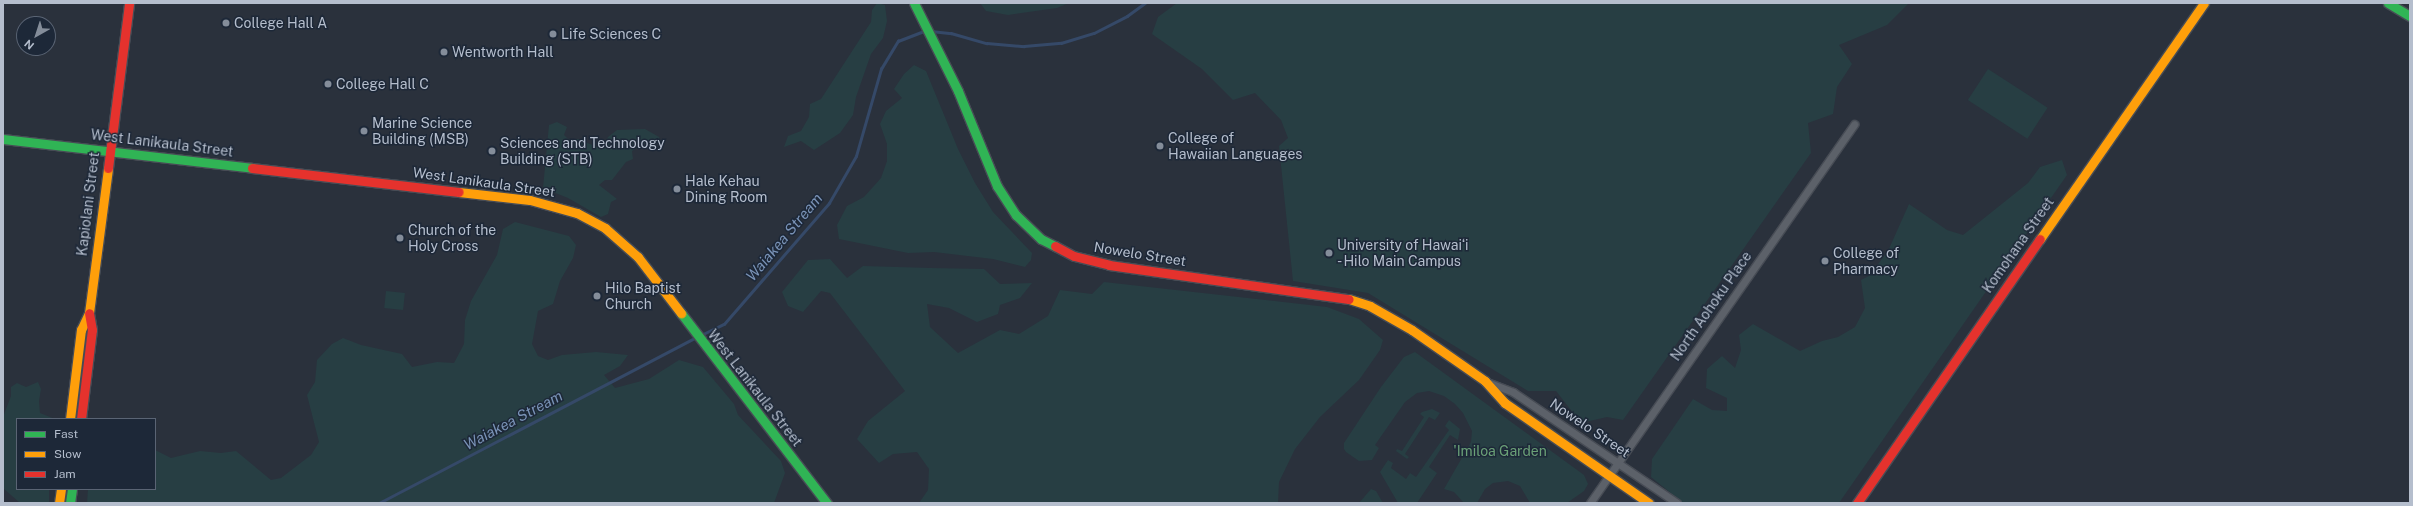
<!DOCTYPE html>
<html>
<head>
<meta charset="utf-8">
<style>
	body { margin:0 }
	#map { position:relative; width:2413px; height:506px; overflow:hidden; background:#2a313c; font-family:"Public Sans",sans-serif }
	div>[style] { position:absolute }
	.green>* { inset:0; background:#273e43; transform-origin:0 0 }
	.stream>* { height:2.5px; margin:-1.25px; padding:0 1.25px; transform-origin:1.25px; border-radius:1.25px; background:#354968 }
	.roads { filter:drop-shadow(1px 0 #474c55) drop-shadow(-1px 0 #474c55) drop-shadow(0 1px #474c55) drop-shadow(0 -1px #474c55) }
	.street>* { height:7px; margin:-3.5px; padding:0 3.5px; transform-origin:3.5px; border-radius:3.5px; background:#5c6169 }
	.fast>* { height:9px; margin:-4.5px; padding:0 4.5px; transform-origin:4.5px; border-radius:4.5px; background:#30b455 }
	.slow>* { height:9px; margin:-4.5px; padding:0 4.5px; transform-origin:4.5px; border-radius:4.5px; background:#ff9f0a }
	.jam>* { height:9px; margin:-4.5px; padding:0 4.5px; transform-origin:4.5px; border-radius:4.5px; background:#e5322d }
	.dots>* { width:11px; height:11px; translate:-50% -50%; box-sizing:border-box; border:2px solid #1d2838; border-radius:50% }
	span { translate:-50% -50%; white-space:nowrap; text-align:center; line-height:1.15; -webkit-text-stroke:3px #1d2838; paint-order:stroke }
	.poi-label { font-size:14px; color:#b5becd }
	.left { translate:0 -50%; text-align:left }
	.street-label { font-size:14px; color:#b5becd }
	.park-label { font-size:14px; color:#6aa077 }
	.water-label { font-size:15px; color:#7a93b7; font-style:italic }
	.frame { position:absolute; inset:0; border:4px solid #b5becd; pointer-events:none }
	.legend { position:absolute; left:16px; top:418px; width:140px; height:72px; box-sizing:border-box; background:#1d2838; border:1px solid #5a6474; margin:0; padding:5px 7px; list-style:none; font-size:12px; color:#b5becd }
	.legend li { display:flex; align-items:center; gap:8px; height:20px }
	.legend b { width:20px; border:1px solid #5a6474 }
	.north { position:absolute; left:16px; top:16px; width:40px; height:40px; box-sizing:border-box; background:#1d2838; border:1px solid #5a6474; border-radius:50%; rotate:219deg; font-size:11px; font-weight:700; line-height:16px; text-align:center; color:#b5becd }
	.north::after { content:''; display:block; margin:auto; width:14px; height:18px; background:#848d9a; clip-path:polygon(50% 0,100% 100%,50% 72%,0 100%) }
</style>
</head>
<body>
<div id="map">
	<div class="green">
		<div style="clip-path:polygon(877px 3px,885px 5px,887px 21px,883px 38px,871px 54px,856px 97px,853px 115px,840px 133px,814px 150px,801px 141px,784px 147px,788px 136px,801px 131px,809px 117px,810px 104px,821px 99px,871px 22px,872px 10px)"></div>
		<div style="clip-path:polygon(980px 3px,1069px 3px,1057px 8px,1008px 15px,986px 11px)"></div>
		<div style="clip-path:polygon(1177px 3px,1909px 3px,1887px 25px,1839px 45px,1852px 64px,1837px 87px,1833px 114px,1808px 123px,1811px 153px,1623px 420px,1607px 417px,1581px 423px,1556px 391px,1528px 391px,1368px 293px,1293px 281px,1279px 146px,1288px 138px,1281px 120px,1255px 93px,1233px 100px,1202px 69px,1152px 34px,1158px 17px)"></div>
		<div style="clip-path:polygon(914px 65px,926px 71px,958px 149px,975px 183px,993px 212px,1032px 253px,1031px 260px,1025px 267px,993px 259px,934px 252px,908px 253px,839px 239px,837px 225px,847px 206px,864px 197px,881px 178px,887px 161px,887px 144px,880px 124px,886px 111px,902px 98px,894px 89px,904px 74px)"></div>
		<div style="left:1988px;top:69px;width:71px;height:37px;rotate:33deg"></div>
		<div style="clip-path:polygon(557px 122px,567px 127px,564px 135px,568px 139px,578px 139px,602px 149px,608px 137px,617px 130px,645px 129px,659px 137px,660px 140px,643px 144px,632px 151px,633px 159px,626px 162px,612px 180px,605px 180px,599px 185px,617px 199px,611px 202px,608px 214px,601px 217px,568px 198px,543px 188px,549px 125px)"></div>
		<div style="clip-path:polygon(2062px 160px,2067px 175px,1839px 503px,1683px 503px,1651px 477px,1652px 459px,1693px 399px,1712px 410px,1727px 411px,1727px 398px,1706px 388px,1707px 369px,1722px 356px,1735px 368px,1741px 350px,1739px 335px,1753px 324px,1800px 351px,1822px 341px,1838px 337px,1855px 327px,1865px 308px,1861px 280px,1869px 276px,1888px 251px,1909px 204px,1947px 230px,1963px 235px,2028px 183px,2040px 167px)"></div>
		<div style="clip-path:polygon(515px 222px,569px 236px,576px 245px,573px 258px,560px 281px,553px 304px,538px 311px,532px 344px,538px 356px,548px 360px,562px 355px,596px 352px,628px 355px,620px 366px,604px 375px,615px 388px,649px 379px,679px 360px,703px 367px,734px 404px,738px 415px,781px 461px,785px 473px,774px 503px,87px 503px,88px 489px,155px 489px,155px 450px,171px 458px,200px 451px,221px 453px,236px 451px,271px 480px,281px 478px,311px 455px,319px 442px,307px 395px,315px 382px,317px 360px,332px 344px,343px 338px,361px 345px,402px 354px,412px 367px,437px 362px,454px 363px,464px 344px,465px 320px,471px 301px,497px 255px,503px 229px)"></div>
		<div style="clip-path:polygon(830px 259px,847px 278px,863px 266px,930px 268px,984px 269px,1000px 284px,1032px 283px,1020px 298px,1000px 305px,998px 314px,977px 322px,949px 308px,927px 304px,930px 327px,958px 353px,1000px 330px,1019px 334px,1048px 316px,1060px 290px,1092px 294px,1104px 282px,1327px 307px,1359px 319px,1383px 340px,1380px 350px,1359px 380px,1320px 417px,1295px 449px,1279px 482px,1278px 503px,919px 503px,928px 490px,929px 469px,917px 452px,893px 454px,879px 463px,857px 439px,868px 421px,905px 391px,830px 293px,821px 291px,803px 312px,788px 306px,782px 292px,808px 260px)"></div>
		<div style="left:386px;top:291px;width:19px;height:17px;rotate:6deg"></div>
		<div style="clip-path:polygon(1415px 352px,1584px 475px,1588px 484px,1584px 491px,1567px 503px,1530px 503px,1520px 486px,1508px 481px,1493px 483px,1485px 489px,1477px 503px,1464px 503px,1454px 492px,1444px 489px,1471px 442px,1472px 431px,1463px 413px,1455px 404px,1444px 396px,1429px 391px,1417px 393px,1405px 402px,1375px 445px,1379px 448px,1372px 460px,1359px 461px,1346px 452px,1344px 449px,1344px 443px,1381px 387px,1404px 357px)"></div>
		<div style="clip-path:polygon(38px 382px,41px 389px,39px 401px,40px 413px,55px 419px,17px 419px,17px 489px,49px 489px,49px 503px,20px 503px,3px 488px,3px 417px,11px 396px,11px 387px,17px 383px,26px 387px)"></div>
		<div style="clip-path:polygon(1432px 409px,1440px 413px,1435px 420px,1429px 417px,1405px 454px,1409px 457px,1407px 459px,1396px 451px,1397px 449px,1402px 451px,1424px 417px,1420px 414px,1422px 412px)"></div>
		<div style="clip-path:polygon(1449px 420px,1460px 429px,1458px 440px,1450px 435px,1429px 467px,1437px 473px,1417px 503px,1398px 503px,1380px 472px,1388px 460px,1393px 463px,1391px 468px,1406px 479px,1410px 473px,1416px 477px,1449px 430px,1445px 426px)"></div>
		<div style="clip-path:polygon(1371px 489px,1376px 491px,1383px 503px,1359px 503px)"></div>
	</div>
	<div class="stream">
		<div style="left:931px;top:31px;width:20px;rotate:6deg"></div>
		<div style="left:951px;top:33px;width:37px;rotate:16deg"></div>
		<div style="left:987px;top:43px;width:37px;rotate:5deg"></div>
		<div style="left:1024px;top:46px;width:37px;rotate:-5deg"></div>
		<div style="left:1061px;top:43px;width:34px;rotate:-17deg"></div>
		<div style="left:1094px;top:33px;width:37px;rotate:-27deg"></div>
		<div style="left:1127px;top:16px;width:22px;rotate:-36deg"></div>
		<div style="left:701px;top:335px;width:25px;rotate:-26deg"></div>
		<div style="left:724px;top:324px;width:160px;rotate:-49deg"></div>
		<div style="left:829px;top:203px;width:54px;rotate:-60.1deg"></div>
		<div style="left:856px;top:156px;width:91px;rotate:-74deg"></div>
		<div style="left:881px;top:69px;width:33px;rotate:-59deg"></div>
		<div style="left:898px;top:41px;width:28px;rotate:-21deg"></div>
		<div style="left:379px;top:503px;width:358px;rotate:-27.6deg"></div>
	</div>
	<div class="roads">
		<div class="street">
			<div style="left:1487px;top:382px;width:28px;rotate:21deg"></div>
			<div style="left:1513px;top:392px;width:198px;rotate:34.1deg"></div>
			<div style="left:1590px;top:503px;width:462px;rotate:-55.1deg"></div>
		</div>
		<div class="fast">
			<div style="left:914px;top:3px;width:98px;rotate:63.4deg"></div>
			<div style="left:958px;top:91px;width:103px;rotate:67.7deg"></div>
			<div style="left:997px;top:186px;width:35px;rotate:57deg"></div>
			<div style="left:1016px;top:215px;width:35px;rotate:44deg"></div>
			<div style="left:1041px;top:239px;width:16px;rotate:27deg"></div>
			<div style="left:2388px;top:3px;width:26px;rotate:31deg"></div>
			<div style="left:3px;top:139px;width:251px;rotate:6.6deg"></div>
			<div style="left:681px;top:313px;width:240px;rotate:52.5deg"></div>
			<div style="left:70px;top:503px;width:14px;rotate:-82deg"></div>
		</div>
		<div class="slow">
			<div style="left:459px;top:192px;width:71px;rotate:6.4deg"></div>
			<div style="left:530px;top:200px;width:49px;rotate:15.5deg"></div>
			<div style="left:577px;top:213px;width:32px;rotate:28deg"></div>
			<div style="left:605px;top:228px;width:44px;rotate:41.3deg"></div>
			<div style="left:638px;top:257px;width:71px;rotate:52.5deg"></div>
			<div style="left:2040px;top:239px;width:287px;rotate:-55.2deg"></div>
			<div style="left:1349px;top:299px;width:22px;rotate:18deg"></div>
			<div style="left:1370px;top:306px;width:48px;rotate:29.7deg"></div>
			<div style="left:1412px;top:330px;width:89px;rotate:34.9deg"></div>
			<div style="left:1485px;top:381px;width:30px;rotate:48deg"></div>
			<div style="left:1505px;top:403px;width:175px;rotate:34.8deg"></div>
			<div style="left:70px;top:419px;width:90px;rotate:-83deg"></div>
			<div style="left:81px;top:330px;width:19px;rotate:-65deg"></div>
			<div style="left:89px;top:313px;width:146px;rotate:-82.5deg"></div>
			<div style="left:59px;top:503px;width:14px;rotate:-82deg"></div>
		</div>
		<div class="jam">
			<div style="left:108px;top:168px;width:166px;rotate:-82.7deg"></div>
			<div style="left:252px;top:168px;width:208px;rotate:6.6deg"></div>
			<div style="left:1055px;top:246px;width:21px;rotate:28deg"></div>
			<div style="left:1074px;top:256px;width:36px;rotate:14deg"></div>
			<div style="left:1109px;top:265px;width:242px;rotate:8.1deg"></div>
			<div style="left:81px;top:419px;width:90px;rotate:-83deg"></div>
			<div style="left:92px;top:330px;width:17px;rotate:-100deg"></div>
			<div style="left:1857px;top:503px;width:321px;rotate:-55.3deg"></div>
		</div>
	</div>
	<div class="dots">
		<div style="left:226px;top:23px;background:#848d9a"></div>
		<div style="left:553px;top:34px;background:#848d9a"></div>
		<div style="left:444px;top:52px;background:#848d9a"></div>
		<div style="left:328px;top:84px;background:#848d9a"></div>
		<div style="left:364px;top:131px;background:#848d9a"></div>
		<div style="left:1160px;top:146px;background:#848d9a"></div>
		<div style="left:492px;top:151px;background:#848d9a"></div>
		<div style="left:677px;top:189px;background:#848d9a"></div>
		<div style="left:400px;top:238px;background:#848d9a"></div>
		<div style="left:1329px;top:253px;background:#848d9a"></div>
		<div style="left:1825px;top:261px;background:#848d9a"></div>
		<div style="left:597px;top:296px;background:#848d9a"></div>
	</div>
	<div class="poi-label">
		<span class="left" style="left:234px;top:23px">College Hall A</span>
		<span class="left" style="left:561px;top:34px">Life Sciences C</span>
		<span class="left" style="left:452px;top:52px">Wentworth Hall</span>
		<span class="left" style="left:336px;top:84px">College Hall C</span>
		<span class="left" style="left:372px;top:131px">Marine Science<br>Building (MSB)</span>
		<span class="left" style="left:1168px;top:146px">College of<br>Hawaiian Languages</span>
		<span class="left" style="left:500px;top:151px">Sciences and Technology<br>Building (STB)</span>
		<span class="left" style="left:685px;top:189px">Hale Kehau<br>Dining Room</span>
		<span class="left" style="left:408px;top:238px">Church of the<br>Holy Cross</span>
		<span class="left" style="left:1337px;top:253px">University of Hawaiʻi<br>- Hilo Main Campus</span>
		<span class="left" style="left:1833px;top:261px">College of<br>Pharmacy</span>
		<span class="left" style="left:605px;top:296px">Hilo Baptist<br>Church</span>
	</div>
	<div class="street-label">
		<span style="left:162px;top:143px;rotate:7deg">West Lanikaula Street</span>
		<span style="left:484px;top:182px;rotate:8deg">West Lanikaula Street</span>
		<span style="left:88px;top:204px;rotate:-83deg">Kapiolani Street</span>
		<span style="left:2018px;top:245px;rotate:-55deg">Komohana Street</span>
		<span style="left:1140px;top:254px;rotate:9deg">Nowelo Street</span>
		<span style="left:1711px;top:306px;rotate:-55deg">North Aohoku Place</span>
		<span style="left:755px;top:388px;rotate:52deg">West Lanikaula Street</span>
		<span style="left:1590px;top:428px;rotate:34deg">Nowelo Street</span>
	</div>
	<div class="park-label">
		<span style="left:1500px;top:451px">'Imiloa Garden</span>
	</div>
	<div class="water-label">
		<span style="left:784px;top:237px;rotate:-50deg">Waiakea Stream</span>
		<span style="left:513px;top:420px;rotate:-28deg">Waiakea Stream</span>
	</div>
	<div class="frame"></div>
	<ul class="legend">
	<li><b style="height:5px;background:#30b455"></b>Fast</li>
	<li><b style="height:5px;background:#ff9f0a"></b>Slow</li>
	<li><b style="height:5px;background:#e5322d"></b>Jam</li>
	</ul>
	<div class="north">N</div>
</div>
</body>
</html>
